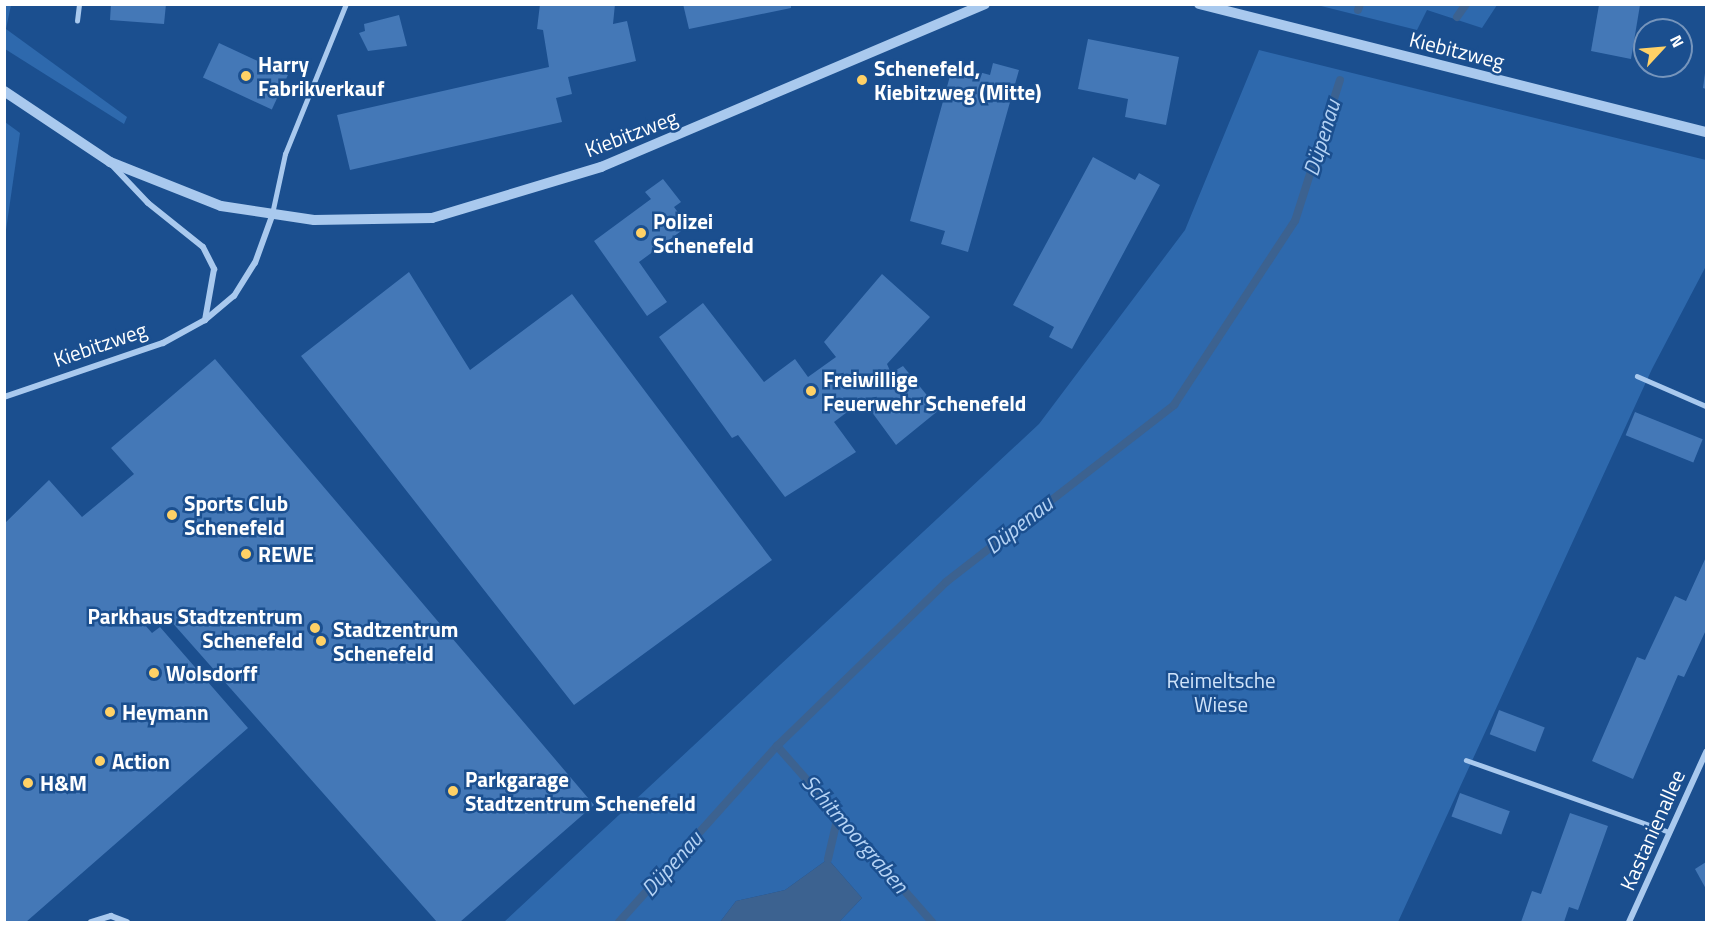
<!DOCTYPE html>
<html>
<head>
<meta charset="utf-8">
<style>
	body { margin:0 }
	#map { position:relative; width:1711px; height:927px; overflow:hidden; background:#1b4f8f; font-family:"Titillium Web",sans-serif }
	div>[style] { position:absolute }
	.green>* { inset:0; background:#2e69ad }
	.water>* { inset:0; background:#3c6290 }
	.stream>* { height:8px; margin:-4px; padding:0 4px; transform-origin:4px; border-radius:4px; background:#3c6290 }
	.building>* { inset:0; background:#4478b7; transform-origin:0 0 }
	.service>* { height:4.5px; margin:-2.25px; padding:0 2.25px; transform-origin:2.25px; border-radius:2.25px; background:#a9c9ee }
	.minor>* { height:6px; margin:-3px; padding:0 3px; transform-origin:3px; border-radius:3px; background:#a9c9ee }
	.tertiary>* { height:10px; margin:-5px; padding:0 5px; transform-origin:5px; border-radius:5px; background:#a9c9ee }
	.dots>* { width:16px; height:16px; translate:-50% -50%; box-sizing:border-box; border:3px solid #1b4f8f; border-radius:50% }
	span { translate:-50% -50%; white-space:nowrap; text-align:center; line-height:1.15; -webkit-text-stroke:5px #1b4f8f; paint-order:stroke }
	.street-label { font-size:21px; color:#fff }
	.poi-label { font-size:21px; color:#fff; font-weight:700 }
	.left { translate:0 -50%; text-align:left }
	.right { translate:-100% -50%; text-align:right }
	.park-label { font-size:21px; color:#cfe3fa }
	.water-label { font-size:22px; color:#b5d3f5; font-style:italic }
	.frame { position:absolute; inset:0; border:6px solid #fff; pointer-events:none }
	.north { position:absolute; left:1633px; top:18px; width:60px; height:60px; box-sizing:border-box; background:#1b4f8f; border:2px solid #7695bc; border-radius:50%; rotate:64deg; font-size:16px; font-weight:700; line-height:24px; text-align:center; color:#fff }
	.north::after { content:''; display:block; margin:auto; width:21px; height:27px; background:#ffd166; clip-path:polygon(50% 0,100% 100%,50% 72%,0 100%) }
</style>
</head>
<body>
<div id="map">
	<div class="green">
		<div style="clip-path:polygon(4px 5px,11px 5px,6px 29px,127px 117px,124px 124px,5px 49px)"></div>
		<div style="clip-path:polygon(1317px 5px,1497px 4px,1497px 5px,1482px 28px,1427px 10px,1417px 30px)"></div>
		<div style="clip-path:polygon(1259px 50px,1706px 160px,1706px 266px,1652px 369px,1398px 922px,839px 922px,862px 898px,828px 859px,785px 890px,736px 901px,720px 922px,504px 922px,1039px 424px,1185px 230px)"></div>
		<div style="clip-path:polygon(5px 122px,20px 133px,5px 237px)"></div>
	</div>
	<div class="water">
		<div style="clip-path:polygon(828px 859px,862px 898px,839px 922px,720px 922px,736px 901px,785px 890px)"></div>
	</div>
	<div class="stream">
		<div style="left:1358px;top:10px;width:6px;rotate:-72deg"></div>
		<div style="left:1457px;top:17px;width:16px;rotate:-55deg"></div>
		<div style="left:777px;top:746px;width:235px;rotate:48.6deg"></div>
		<div style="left:828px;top:859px;width:44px;rotate:-76.9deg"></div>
		<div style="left:619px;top:922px;width:237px;rotate:-48.1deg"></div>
		<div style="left:777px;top:746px;width:235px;rotate:-44.1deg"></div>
		<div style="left:946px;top:582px;width:289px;rotate:-37.8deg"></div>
		<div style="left:1174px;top:405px;width:220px;rotate:-56.7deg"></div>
		<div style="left:1295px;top:221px;width:148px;rotate:-72.3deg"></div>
	</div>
	<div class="building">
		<div style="clip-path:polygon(111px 4px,166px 4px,164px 24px,110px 20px)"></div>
		<div style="clip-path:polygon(540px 4px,615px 4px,613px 24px,627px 21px,636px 61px,568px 77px,572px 94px,556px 98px,562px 122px,350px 170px,337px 115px,549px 67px,543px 30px,537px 29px)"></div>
		<div style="clip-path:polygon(683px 4px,791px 4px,791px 8px,689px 29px)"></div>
		<div style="clip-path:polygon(1599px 5px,1640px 5px,1631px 59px,1591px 51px)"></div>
		<div style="clip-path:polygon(399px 15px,407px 46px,368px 51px,359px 33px,365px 31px,364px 24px)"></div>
		<div style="clip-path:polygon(1088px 39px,1179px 57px,1166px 125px,1125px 117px,1128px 99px,1078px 89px)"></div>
		<div style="left:219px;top:43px;width:76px;height:38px;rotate:25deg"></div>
		<div style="clip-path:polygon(993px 63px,1019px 70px,968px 252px,941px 244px,945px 231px,910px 221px,953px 65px,990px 75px)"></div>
		<div style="clip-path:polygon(1705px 73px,1706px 74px,1706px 89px,1703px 88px)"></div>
		<div style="clip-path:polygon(1093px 157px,1135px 180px,1139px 173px,1160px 185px,1072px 349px,1049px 337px,1054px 327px,1013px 305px)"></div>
		<div style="clip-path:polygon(663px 179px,681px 202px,674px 207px,688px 226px,639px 262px,667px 302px,647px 316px,594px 241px,651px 199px,645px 192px)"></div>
		<div style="clip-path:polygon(409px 272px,470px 370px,572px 294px,772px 560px,574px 705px,301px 356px)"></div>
		<div style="clip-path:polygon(882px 274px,930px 317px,887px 364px,891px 373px,903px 366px,939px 410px,896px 445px,863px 400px,834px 422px,856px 452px,785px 497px,738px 435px,732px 438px,659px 337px,703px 303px,764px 382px,795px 359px,808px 377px,836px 357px,824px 342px)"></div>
		<div style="clip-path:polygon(215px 359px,594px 805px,460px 922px,437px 922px,162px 611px,145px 625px,152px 633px,160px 627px,248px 728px,26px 922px,4px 922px,4px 524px,49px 480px,82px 517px,134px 474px,111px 448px)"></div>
		<div style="left:1635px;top:412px;width:73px;height:25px;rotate:22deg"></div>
		<div style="clip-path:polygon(1706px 557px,1706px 630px,1684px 677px,1678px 675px,1633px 779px,1592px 761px,1637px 657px,1645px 660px,1675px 596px,1686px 601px)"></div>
		<div style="left:1499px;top:710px;width:49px;height:26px;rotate:21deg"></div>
		<div style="left:1460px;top:793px;width:53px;height:25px;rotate:20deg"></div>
		<div style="clip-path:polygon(1570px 813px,1608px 826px,1578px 910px,1569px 907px,1564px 922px,1521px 922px,1532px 891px,1541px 894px)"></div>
		<div style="clip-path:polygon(1706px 862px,1706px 889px,1695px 869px)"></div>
	</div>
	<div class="service">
		<div style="left:77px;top:21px;width:17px;rotate:-83deg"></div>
		<div style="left:272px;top:214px;width:61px;rotate:-77.8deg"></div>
		<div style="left:285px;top:154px;width:162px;rotate:-67.9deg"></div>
		<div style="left:1637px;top:376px;width:75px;rotate:23.5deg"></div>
		<div style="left:1466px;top:760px;width:213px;rotate:19.5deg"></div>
	</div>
	<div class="minor">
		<div style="left:112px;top:165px;width:52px;rotate:46.5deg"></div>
		<div style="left:148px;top:203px;width:70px;rotate:38.7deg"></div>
		<div style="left:203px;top:247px;width:25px;rotate:63deg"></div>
		<div style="left:214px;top:269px;width:52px;rotate:100deg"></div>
		<div style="left:4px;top:397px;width:168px;rotate:-18.8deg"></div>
		<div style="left:163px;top:343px;width:48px;rotate:-28.7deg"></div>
		<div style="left:205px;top:320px;width:38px;rotate:-40deg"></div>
		<div style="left:234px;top:296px;width:39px;rotate:-58deg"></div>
		<div style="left:255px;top:263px;width:50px;rotate:-70.1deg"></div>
		<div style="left:91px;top:922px;width:21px;rotate:-17deg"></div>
		<div style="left:111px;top:916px;width:17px;rotate:21deg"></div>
		<div style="left:1629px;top:922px;width:187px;rotate:-65.6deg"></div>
	</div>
	<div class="tertiary">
		<div style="left:1199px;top:4px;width:523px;rotate:14.17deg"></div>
		<div style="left:4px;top:91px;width:128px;rotate:33.8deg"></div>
		<div style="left:110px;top:162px;width:119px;rotate:21.6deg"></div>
		<div style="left:221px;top:206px;width:94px;rotate:8.6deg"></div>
		<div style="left:314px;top:220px;width:118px;rotate:-1deg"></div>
		<div style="left:432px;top:218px;width:177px;rotate:-16.8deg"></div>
		<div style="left:601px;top:167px;width:417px;rotate:-23deg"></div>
	</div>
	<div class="dots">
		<div style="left:246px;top:76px;background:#ffd166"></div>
		<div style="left:862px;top:80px;background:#ffd166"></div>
		<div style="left:641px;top:233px;background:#ffd166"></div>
		<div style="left:811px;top:391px;background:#ffd166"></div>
		<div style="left:172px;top:515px;background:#ffd166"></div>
		<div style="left:246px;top:554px;background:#ffd166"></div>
		<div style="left:315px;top:628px;background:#ffd166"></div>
		<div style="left:321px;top:641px;background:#ffd166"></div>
		<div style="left:154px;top:673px;background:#ffd166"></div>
		<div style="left:110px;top:712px;background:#ffd166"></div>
		<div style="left:100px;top:761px;background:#ffd166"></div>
		<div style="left:28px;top:783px;background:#ffd166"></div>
		<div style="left:453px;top:791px;background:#ffd166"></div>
	</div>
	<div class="street-label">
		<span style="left:1457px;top:50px;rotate:14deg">Kiebitzweg</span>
		<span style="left:631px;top:133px;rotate:-21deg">Kiebitzweg</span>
		<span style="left:100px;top:344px;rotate:-19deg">Kiebitzweg</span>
		<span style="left:1652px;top:830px;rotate:-66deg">Kastanienallee</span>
	</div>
	<div class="poi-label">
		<span class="left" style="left:258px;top:76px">Harry<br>Fabrikverkauf</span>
		<span class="left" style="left:874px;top:80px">Schenefeld,<br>Kiebitzweg (Mitte)</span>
		<span class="left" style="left:653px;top:233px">Polizei<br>Schenefeld</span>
		<span class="left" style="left:823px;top:391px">Freiwillige<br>Feuerwehr Schenefeld</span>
		<span class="left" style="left:184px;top:515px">Sports Club<br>Schenefeld</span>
		<span class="left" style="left:258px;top:554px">REWE</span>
		<span class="right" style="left:303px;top:628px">Parkhaus Stadtzentrum<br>Schenefeld</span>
		<span class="left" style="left:333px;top:641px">Stadtzentrum<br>Schenefeld</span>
		<span class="left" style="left:166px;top:673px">Wolsdorff</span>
		<span class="left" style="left:122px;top:712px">Heymann</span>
		<span class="left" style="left:112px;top:761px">Action</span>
		<span class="left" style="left:465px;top:791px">Parkgarage<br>Stadtzentrum Schenefeld</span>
		<span class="left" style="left:40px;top:783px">H&amp;M</span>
	</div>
	<div class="park-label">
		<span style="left:1221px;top:692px">Reimeltsche<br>Wiese</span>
	</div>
	<div class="water-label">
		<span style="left:1322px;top:138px;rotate:-73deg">Düpenau</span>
		<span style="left:1019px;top:525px;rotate:-38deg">Düpenau</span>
		<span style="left:855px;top:834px;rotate:49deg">Schitmoorgraben</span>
		<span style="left:672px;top:864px;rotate:-48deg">Düpenau</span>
	</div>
	<div class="frame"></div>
	<div class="north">N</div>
</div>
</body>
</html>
